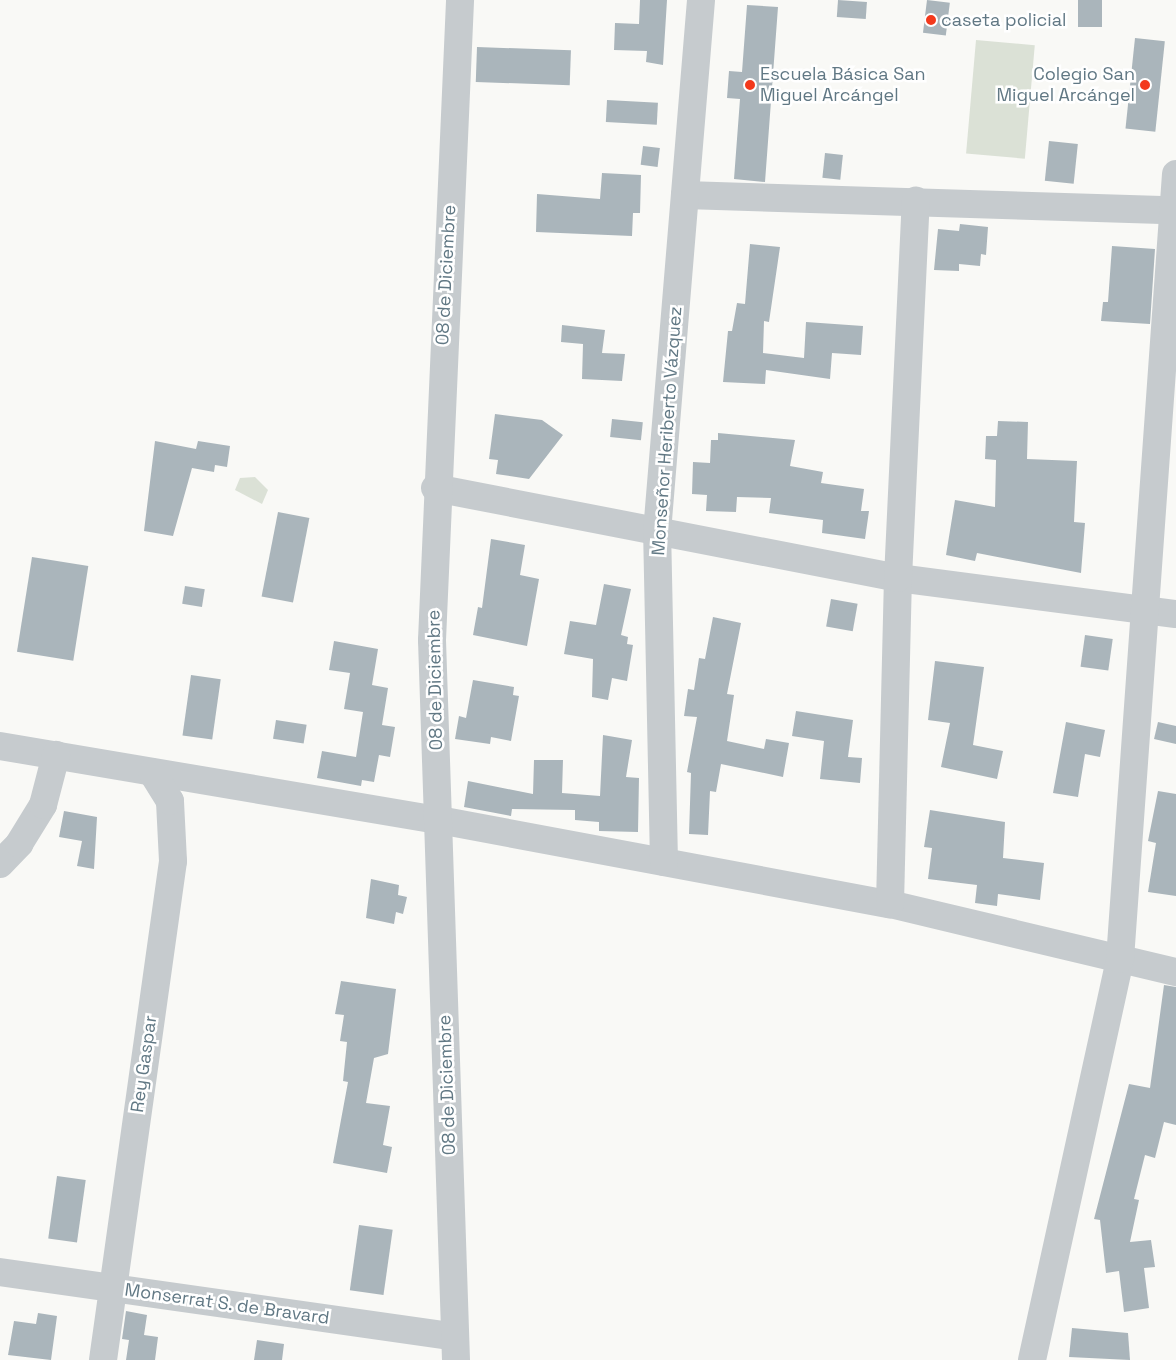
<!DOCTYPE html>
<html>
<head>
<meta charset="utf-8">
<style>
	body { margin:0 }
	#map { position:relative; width:1176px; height:1360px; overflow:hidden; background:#f9f9f6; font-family:"Space Grotesk",sans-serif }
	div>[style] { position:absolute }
	.green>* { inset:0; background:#dbe1d6; transform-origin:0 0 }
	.building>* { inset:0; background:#aab5bb; transform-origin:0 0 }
	.minor>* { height:28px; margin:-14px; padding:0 14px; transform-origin:14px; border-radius:14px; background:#c6cbce }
	.dots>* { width:14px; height:14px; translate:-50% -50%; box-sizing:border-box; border:2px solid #fff; border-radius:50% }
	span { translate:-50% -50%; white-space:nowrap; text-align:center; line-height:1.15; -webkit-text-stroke:5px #fff; paint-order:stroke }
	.poi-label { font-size:18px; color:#617884 }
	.left { translate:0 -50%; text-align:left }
	.right { translate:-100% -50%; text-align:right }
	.street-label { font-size:18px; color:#617884 }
</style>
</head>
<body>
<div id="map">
	<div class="green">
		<div style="left:976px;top:40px;width:59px;height:114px;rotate:5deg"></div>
		<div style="clip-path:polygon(255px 477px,268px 490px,262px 504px,235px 490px,240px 478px)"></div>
	</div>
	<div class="building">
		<div style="clip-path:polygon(640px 0,667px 0,663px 65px,646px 62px,647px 51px,614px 50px,615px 23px,639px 24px)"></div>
		<div style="left:838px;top:0;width:29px;height:17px;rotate:4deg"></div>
		<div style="left:927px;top:0;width:23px;height:33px;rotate:7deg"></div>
		<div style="left:1078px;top:0;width:24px;height:27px"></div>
		<div style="clip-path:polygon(747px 5px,778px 7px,765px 182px,734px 179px,740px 99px,727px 98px,729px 71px,742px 72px)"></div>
		<div style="left:1135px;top:38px;width:30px;height:91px;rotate:6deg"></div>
		<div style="left:477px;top:47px;width:94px;height:35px;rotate:2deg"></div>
		<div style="left:607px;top:100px;width:51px;height:22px;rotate:3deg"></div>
		<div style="left:1049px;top:141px;width:29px;height:40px;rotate:6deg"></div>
		<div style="left:643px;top:146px;width:17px;height:19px;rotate:7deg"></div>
		<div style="left:825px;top:153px;width:18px;height:25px;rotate:6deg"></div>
		<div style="clip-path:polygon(602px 173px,641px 175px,640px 213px,633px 213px,632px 236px,536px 232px,537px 194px,600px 199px)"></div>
		<div style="clip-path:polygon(960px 224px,988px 227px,986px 255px,981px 254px,980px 266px,959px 264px,959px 271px,934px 270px,938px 229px,959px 231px)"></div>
		<div style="clip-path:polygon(750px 244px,780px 247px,769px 322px,764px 321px,763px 353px,804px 358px,806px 322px,863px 326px,861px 355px,832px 353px,830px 379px,766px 370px,765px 384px,723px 382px,728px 331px,732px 331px,737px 303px,745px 304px)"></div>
		<div style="clip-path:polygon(1112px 246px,1155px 249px,1150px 324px,1101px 321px,1103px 302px,1108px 302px)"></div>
		<div style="clip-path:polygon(562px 325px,605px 330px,602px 353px,625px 354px,622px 381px,582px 379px,583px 344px,561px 342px)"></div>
		<div style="clip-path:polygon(495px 414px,542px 420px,563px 435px,529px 479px,496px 474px,498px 460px,489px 459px)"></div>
		<div style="left:612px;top:419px;width:31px;height:18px;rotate:6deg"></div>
		<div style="clip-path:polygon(998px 421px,1028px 422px,1027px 459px,1077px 461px,1074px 522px,1085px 523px,1081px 573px,977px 553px,975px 561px,946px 555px,955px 500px,995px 507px,996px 460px,985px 459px,986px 436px,997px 436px)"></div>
		<div style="clip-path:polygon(718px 433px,795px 440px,790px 466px,823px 472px,821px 483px,864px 489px,861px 511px,869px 511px,865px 539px,822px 533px,823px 520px,769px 513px,771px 498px,737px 497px,736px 512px,706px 511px,707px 495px,692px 494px,693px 462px,710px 463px,711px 440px,718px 440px)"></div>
		<div style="clip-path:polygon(155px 441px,196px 449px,198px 441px,230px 446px,227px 467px,215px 465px,214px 472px,192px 468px,173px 536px,144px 531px)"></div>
		<div style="left:278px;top:512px;width:32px;height:86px;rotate:11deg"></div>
		<div style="clip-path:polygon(491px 539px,525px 545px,520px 575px,539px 579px,527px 646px,473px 635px,478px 607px,482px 608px)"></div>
		<div style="left:32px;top:557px;width:57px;height:96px;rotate:9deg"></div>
		<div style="clip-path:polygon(604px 584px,631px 589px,621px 635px,628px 637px,627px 644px,633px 645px,627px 681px,612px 678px,608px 700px,592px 697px,593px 659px,564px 654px,570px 621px,596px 625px)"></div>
		<div style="left:185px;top:586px;width:20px;height:18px;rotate:9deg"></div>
		<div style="left:831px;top:599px;width:27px;height:28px;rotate:10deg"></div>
		<div style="clip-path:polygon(713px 617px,741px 623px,727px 694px,734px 695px,727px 741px,764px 749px,766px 739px,789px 743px,783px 777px,721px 764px,716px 792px,710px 791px,708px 835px,689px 834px,691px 773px,687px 772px,697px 717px,684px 716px,688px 689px,694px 690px,699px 658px,705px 659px)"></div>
		<div style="left:1085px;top:635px;width:28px;height:32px;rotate:8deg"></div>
		<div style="clip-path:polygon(334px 641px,378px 649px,372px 685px,388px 688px,382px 725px,395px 727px,390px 757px,379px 755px,374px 782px,362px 780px,361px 786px,317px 778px,322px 751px,356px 757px,363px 712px,344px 709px,350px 673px,329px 670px)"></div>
		<div style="clip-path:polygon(935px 661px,984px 667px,973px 745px,1003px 751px,997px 779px,941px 767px,950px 723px,928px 720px)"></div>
		<div style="left:191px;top:675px;width:30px;height:61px;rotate:8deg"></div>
		<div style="clip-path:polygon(473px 680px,514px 687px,513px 695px,519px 696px,511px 741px,491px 737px,490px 744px,455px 739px,459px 716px,466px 718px)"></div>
		<div style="clip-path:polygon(796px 711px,853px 720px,848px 757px,862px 758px,860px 783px,820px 779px,824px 741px,792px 736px)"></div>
		<div style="left:276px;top:720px;width:31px;height:19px;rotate:9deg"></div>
		<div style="clip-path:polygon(1066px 722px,1105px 730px,1100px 757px,1085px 754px,1078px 797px,1053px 793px)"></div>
		<div style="clip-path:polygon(1158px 722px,1176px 726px,1176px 744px,1154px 739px)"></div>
		<div style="clip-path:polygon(603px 735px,632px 740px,626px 777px,639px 778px,638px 832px,599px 831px,599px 822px,575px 820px,575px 810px,512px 809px,511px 816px,464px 807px,468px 781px,533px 794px,534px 760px,563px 760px,562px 793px,600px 796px)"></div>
		<div style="clip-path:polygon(1158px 791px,1176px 794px,1176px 896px,1148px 892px,1156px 843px,1148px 841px)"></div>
		<div style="clip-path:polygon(930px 810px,1005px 822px,1003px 858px,1044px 863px,1040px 900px,998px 894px,997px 906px,975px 903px,977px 885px,928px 879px,932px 848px,924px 847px)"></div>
		<div style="clip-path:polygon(64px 811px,97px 817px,94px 869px,77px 866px,82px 841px,59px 837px)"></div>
		<div style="clip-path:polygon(371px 879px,399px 885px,398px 895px,407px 897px,403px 914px,396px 912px,394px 924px,366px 918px)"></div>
		<div style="clip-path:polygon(341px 981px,396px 989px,388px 1054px,374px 1058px,366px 1103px,390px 1106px,383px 1145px,392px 1147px,387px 1173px,333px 1163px,348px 1082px,343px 1081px,347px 1042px,340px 1041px,344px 1015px,335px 1014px)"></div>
		<div style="clip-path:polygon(1164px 985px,1176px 987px,1176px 1125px,1164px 1122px,1155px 1158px,1145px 1155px,1134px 1199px,1139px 1200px,1130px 1242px,1151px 1240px,1155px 1267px,1144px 1268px,1149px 1308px,1124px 1312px,1119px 1271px,1106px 1273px,1100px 1220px,1094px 1219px,1129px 1084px,1150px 1088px)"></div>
		<div style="left:57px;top:1176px;width:29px;height:63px;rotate:8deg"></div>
		<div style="left:359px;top:1225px;width:34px;height:66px;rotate:8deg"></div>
		<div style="clip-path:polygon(126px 1311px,147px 1315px,144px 1335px,158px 1337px,155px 1360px,126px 1360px,129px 1340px,122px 1339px)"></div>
		<div style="clip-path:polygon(38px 1313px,57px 1316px,51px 1360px,8px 1355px,14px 1321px,36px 1324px)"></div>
		<div style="clip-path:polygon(1072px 1328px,1128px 1333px,1130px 1360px,1069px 1357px)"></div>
		<div style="clip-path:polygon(257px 1340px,284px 1344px,282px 1360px,254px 1360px)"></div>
	</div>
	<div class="minor">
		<div style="left:685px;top:195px;width:485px;rotate:1.8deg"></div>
		<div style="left:435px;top:488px;width:472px;rotate:11deg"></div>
		<div style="left:898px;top:578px;width:280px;rotate:7.4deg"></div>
		<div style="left:0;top:746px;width:445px;rotate:9.6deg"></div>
		<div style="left:439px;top:820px;width:459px;rotate:10.6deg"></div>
		<div style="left:890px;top:904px;width:294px;rotate:13.4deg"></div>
		<div style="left:664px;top:862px;width:330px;rotate:-91.2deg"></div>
		<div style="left:657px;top:532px;width:534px;rotate:-85.27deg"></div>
		<div style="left:0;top:864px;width:28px;rotate:-46deg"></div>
		<div style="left:19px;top:844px;width:46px;rotate:-58.4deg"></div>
		<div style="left:43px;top:805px;width:52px;rotate:-75.4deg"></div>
		<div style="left:890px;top:904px;width:326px;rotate:-88.6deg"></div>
		<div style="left:898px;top:578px;width:378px;rotate:-87.3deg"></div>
		<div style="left:0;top:1272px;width:459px;rotate:8.1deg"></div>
		<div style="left:103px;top:1360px;width:504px;rotate:-82.01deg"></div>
		<div style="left:173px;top:861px;width:60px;rotate:-92.9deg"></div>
		<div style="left:170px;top:801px;width:34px;rotate:-122deg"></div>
		<div style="left:456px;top:1360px;width:720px;rotate:-91.91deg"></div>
		<div style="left:432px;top:640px;width:641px;rotate:-87.49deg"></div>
		<div style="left:1032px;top:1360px;width:411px;rotate:-77.6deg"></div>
		<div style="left:1120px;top:959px;width:787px;rotate:-85.92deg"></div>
	</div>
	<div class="dots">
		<div style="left:931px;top:20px;background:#f3391c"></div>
		<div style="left:750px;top:85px;background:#f3391c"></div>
		<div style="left:1145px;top:85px;background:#f3391c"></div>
	</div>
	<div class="poi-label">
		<span class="left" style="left:941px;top:20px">caseta policial</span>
		<span class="left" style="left:760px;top:85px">Escuela Básica San<br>Miguel Arcángel</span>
		<span class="right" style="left:1135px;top:85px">Colegio San<br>Miguel Arcángel</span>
	</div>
	<div class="street-label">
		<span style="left:446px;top:275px;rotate:-87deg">08 de Diciembre</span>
		<span style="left:667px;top:431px;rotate:-86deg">Monseñor Heriberto Vázquez</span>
		<span style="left:435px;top:680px;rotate:-91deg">08 de Diciembre</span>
		<span style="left:144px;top:1064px;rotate:-82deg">Rey Gaspar</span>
		<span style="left:447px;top:1085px;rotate:-92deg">08 de Diciembre</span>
		<span style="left:227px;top:1304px;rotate:8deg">Monserrat S. de Bravard</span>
	</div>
</div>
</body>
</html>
